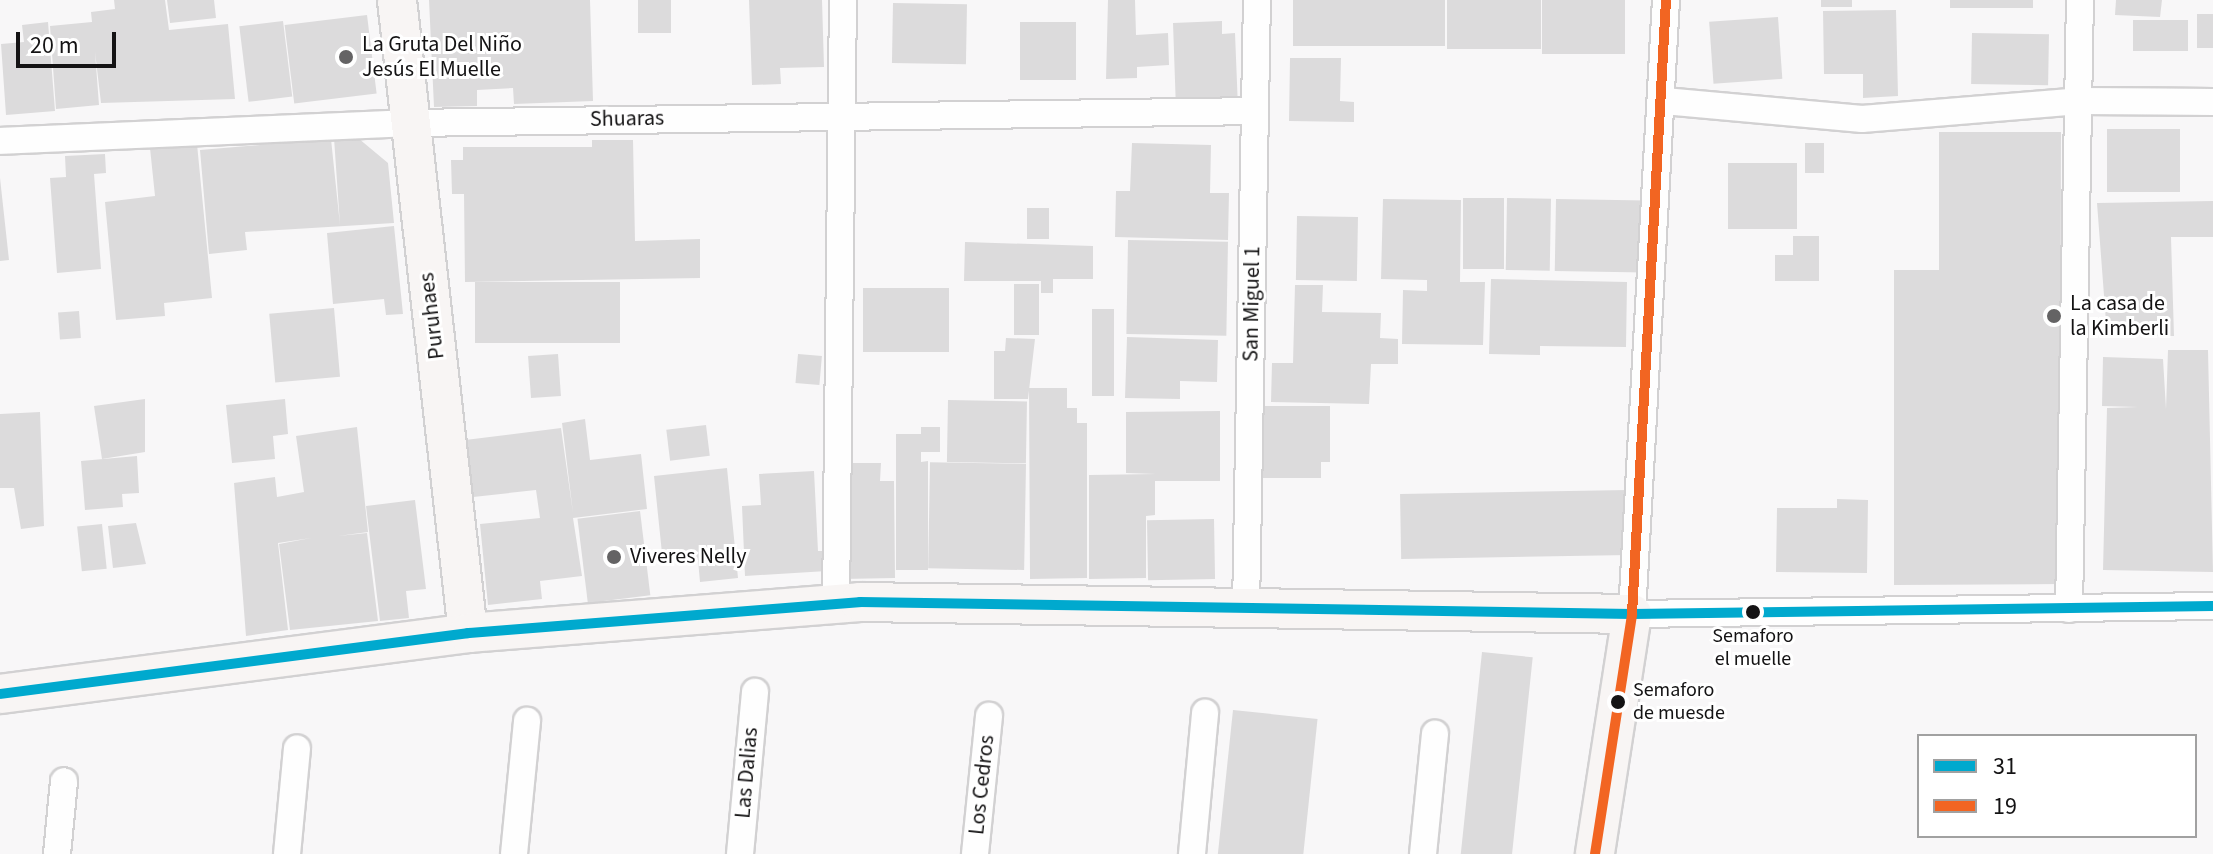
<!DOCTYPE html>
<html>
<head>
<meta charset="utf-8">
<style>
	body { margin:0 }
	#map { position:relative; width:2213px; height:854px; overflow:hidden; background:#f8f7f8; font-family:"Source Sans 3",sans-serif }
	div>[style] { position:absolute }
	.building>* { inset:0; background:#dcdbdc; transform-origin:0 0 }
	.roads { filter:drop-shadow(2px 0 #d2d1d2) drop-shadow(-2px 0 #d2d1d2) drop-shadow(0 2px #d2d1d2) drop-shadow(0 -2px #d2d1d2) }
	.street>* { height:26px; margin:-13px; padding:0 13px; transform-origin:13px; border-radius:13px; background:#fefefe }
	.secondary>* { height:38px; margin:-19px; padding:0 19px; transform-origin:19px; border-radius:19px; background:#f8f5f4 }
	.bus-1>* { height:10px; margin:-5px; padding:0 5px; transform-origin:5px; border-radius:5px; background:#00a9ce }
	.bus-2>* { height:10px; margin:-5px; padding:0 5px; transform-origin:5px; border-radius:5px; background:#f26522 }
	.dots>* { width:22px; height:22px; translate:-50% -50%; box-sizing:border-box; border:4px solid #fff; border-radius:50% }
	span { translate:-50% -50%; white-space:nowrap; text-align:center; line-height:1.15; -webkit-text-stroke:6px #fff; paint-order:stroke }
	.bus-label { font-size:20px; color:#141314 }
	.left { translate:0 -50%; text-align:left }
	.poi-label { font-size:22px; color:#141314 }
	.street-label { font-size:22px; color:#141314 }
	.legend { position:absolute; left:1917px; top:734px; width:280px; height:104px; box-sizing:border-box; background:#fff; border:2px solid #a1a1a1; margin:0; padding:10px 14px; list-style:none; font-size:24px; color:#141314 }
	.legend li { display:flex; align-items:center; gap:16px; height:40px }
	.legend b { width:40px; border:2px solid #a1a1a1 }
	.scale { position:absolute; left:16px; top:32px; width:100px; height:36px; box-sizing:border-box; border:4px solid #141314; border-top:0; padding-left:10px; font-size:24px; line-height:28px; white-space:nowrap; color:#141314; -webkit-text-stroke:6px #fff; paint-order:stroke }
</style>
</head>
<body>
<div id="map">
	<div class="building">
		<div style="clip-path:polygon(114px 0,165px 0,169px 30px,228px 24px,235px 99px,101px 103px,95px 52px,99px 105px,56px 109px,50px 26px,92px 22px,91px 12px,115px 9px)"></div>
		<div style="clip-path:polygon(167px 0,214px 0,216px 18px,170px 23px)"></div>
		<div style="clip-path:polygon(429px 0,590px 0,593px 101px,514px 104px,513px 88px,477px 90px,477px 106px,434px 107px)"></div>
		<div style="left:638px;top:0;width:33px;height:33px"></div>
		<div style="clip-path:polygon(749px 0,822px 0,824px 67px,780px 68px,781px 84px,752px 85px)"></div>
		<div style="clip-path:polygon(1108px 0,1135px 0,1136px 35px,1168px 33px,1169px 65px,1137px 67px,1137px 78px,1106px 79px)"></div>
		<div style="left:1293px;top:0;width:152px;height:46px"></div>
		<div style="left:1447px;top:0;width:94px;height:49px"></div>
		<div style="left:1542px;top:0;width:83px;height:54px"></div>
		<div style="left:1821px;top:0;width:31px;height:7px"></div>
		<div style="left:1950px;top:0;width:83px;height:8px"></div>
		<div style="clip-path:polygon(2116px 0,2162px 0,2160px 17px,2115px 15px)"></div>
		<div style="left:893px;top:3px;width:74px;height:60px;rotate:1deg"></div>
		<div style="clip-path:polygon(1896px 10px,1898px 96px,1863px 98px,1863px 74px,1824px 74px,1823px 11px)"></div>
		<div style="left:2197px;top:14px;width:16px;height:34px"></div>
		<div style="left:367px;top:15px;width:79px;height:83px;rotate:83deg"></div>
		<div style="left:1778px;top:17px;width:62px;height:69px;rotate:86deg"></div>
		<div style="left:2133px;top:20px;width:55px;height:31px"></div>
		<div style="left:283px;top:21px;width:76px;height:44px;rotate:83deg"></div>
		<div style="clip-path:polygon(1222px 21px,1222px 34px,1235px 33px,1238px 108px,1176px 110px,1173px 23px)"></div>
		<div style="clip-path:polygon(48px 22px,55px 111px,6px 115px,1px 44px,24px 42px,22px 25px)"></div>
		<div style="left:1020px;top:22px;width:56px;height:58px"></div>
		<div style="left:1972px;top:33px;width:77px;height:51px;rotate:1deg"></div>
		<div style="clip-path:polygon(1290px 58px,1341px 58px,1340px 101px,1354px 102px,1354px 122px,1289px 121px)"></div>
		<div style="left:2107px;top:129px;width:73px;height:63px"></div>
		<div style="clip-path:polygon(1939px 132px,2061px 132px,2060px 584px,1894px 585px,1894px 270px,1939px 270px)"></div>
		<div style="clip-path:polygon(334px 138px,358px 138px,388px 163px,394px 223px,245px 232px,247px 250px,209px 254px,200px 150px,331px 139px,340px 225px)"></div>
		<div style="clip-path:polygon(592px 140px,633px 140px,635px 241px,700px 239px,700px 278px,465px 282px,464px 194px,452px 194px,451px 160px,463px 160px,463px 147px,592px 147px)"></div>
		<div style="clip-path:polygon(1132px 143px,1211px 145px,1210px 193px,1229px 193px,1228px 240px,1115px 237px,1116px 191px,1130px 191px)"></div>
		<div style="left:1824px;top:143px;width:30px;height:19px;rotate:90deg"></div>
		<div style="clip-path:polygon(197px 144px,212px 298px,164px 303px,165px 316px,116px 320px,105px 202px,155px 196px,150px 148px)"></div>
		<div style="clip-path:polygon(105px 154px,106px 173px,94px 174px,101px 269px,57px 273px,50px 178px,66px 177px,65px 156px)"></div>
		<div style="left:1797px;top:163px;width:66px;height:69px;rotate:90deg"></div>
		<div style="clip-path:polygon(0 178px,9px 260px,0 261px)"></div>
		<div style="left:1463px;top:198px;width:41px;height:71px"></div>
		<div style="left:1507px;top:198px;width:44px;height:72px;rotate:1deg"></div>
		<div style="clip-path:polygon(1383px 199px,1461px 200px,1460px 282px,1485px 282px,1483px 345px,1402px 344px,1403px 290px,1427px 291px,1427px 280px,1381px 279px)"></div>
		<div style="left:1556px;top:199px;width:90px;height:72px;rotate:1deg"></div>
		<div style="clip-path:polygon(2213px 201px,2213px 237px,2171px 237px,2174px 336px,2107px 335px,2097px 203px)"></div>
		<div style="left:1027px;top:208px;width:22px;height:31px"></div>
		<div style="left:1297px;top:216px;width:61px;height:64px;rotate:1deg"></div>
		<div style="clip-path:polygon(394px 226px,403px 314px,386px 315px,384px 299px,333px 304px,327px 233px)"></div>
		<div style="clip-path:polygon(1793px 236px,1819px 236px,1819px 281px,1775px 281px,1775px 255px,1793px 255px)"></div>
		<div style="left:1128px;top:240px;width:100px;height:94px;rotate:1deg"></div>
		<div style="clip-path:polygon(965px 242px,1093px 246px,1093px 279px,1053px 279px,1053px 293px,1041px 293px,1041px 281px,964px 281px)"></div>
		<div style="clip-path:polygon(1491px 279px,1627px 282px,1626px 347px,1540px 346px,1540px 355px,1489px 354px)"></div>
		<div style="left:620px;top:282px;width:61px;height:145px;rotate:90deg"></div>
		<div style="left:1014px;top:284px;width:25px;height:51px"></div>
		<div style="clip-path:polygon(1295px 285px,1323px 285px,1322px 312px,1381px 313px,1380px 338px,1398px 339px,1398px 364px,1371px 364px,1369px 404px,1271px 402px,1272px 363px,1293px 363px)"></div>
		<div style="left:863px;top:288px;width:86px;height:64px"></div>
		<div style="left:334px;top:308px;width:69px;height:65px;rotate:85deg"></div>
		<div style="left:1092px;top:309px;width:22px;height:87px"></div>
		<div style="left:79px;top:311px;width:27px;height:21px;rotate:86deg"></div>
		<div style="clip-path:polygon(1127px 337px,1218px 340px,1217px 382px,1180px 381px,1180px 399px,1125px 398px)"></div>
		<div style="clip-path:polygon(1006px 338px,1035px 339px,1028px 399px,994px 399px,994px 351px,1005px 351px)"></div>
		<div style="clip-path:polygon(2168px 350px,2208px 350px,2213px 572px,2103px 570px,2107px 408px,2138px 407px,2102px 406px,2103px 357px,2163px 359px,2166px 409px)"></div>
		<div style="left:558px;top:354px;width:42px;height:30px;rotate:86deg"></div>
		<div style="left:798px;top:354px;width:24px;height:29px;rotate:5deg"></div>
		<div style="clip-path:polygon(1029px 388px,1067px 388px,1067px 408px,1077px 408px,1077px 423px,1087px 423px,1087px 578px,1030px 579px)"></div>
		<div style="clip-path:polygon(145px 399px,145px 452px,102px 459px,94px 406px)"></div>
		<div style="clip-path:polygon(285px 399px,288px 434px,273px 436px,275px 459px,232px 463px,226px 405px)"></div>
		<div style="left:948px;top:400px;width:79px;height:62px;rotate:1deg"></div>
		<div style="clip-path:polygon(1257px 406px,1330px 406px,1330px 462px,1321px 462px,1321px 478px,1256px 478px)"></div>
		<div style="clip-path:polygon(1220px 411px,1220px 481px,1155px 481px,1155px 515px,1146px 516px,1146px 578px,1089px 579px,1089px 475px,1156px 474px,1126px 473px,1126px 412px)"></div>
		<div style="clip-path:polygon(40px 412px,44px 526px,21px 529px,14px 488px,0 488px,0 414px)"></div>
		<div style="clip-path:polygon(585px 419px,590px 460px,641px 454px,647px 509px,573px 518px,582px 576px,540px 581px,542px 599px,488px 605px,480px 524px,540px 518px,536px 490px,464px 498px,457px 441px,561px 428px,573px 513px,562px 423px)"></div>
		<div style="left:706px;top:425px;width:31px;height:40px;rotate:83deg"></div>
		<div style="clip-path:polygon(357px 427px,368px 532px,338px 536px,367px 533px,378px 621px,290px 630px,279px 544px,311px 538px,278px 543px,288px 630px,246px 636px,234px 483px,275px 477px,277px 497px,304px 492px,296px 436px)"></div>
		<div style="clip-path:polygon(921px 427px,940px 427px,940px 452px,921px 452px,921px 462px,928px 461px,928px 570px,896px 570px,896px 434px,921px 434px)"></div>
		<div style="clip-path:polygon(137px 456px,139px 493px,122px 494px,123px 507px,85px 510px,81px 461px)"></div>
		<div style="clip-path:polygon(841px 463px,881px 463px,880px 481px,894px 481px,895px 578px,842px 579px)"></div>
		<div style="left:1026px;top:464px;width:106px;height:96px;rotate:91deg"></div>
		<div style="clip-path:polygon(727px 468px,738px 578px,700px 582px,698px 560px,663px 563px,654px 476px)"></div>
		<div style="clip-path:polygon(814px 471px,818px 551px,826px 551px,827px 571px,745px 576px,742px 506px,761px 505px,759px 474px)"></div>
		<div style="left:1628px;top:490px;width:65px;height:228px;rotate:89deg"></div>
		<div style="clip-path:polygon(1837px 499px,1868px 500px,1867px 573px,1776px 572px,1777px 508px,1837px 508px)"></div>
		<div style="clip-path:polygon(415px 500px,426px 589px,406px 591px,409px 618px,380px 621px,366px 506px)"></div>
		<div style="left:640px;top:511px;width:85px;height:63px;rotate:83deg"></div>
		<div style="left:1214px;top:519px;width:60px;height:67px;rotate:89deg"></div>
		<div style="clip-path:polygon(136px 523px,146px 564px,113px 568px,108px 526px)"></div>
		<div style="left:102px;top:524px;width:45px;height:25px;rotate:84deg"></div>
		<div style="left:1482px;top:652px;width:51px;height:203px;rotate:6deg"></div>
		<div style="left:1233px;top:710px;width:85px;height:145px;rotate:6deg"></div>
	</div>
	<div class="roads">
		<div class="street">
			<div style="left:1666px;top:0;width:615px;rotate:93.17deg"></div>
			<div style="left:1632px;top:614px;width:581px;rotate:-0.79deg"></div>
			<div style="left:1664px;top:101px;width:199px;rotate:5.2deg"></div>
			<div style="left:1862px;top:119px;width:218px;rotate:-4.7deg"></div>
			<div style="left:2079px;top:101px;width:134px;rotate:0.4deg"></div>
			<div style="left:0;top:141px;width:410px;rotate:-2.5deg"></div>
			<div style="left:410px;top:123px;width:845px;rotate:-0.81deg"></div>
			<div style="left:836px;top:604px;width:604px;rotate:-89.34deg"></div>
			<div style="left:1246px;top:609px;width:609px;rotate:-88.97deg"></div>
			<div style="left:2069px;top:609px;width:609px;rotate:-88.97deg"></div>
			<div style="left:57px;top:854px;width:73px;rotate:-84.5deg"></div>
			<div style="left:287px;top:854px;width:106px;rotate:-84.6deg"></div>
			<div style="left:514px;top:854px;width:134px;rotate:-84.4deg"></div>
			<div style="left:740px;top:854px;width:163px;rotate:-84.7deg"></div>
			<div style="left:975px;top:854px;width:139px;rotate:-84.2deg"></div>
			<div style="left:1192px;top:854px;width:142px;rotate:-84.7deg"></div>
			<div style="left:1423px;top:854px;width:121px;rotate:-84.3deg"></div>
		</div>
		<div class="secondary">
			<div style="left:397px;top:0;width:637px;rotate:83.6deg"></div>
			<div style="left:0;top:694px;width:472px;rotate:-7.4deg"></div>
			<div style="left:468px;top:633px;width:393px;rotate:-4.5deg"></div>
			<div style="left:860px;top:602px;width:772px;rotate:0.89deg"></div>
			<div style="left:1632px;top:614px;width:243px;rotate:98.8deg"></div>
		</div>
	</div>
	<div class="bus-1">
		<div style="left:0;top:694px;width:472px;rotate:-7.4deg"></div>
		<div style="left:468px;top:633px;width:393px;rotate:-4.5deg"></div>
		<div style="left:860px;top:602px;width:772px;rotate:0.89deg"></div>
		<div style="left:1632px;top:614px;width:581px;rotate:-0.79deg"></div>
	</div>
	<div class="bus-2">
		<div style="left:1595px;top:854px;width:243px;rotate:-81.2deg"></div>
		<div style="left:1632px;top:614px;width:615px;rotate:-86.83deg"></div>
	</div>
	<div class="dots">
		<div style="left:346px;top:57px;background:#646364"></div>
		<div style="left:2054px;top:316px;background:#646364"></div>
		<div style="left:614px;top:557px;background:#646364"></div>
		<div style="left:1753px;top:612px;background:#141314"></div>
		<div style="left:1618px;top:702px;background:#141314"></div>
	</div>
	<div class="bus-label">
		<span style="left:1753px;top:648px">Semaforo<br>el muelle</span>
		<span class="left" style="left:1633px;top:702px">Semaforo<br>de muesde</span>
	</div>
	<div class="poi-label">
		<span class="left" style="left:362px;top:57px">La Gruta Del Niño<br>Jesús El Muelle</span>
		<span class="left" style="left:2070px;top:316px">La casa de<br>la Kimberli</span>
		<span class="left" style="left:630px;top:557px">Viveres Nelly</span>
	</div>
	<div class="street-label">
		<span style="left:627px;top:119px;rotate:-1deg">Shuaras</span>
		<span style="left:1252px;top:304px;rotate:-89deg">San Miguel 1</span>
		<span style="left:432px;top:316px;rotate:-97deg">Puruhaes</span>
		<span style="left:747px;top:773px;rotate:-85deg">Las Dalias</span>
		<span style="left:982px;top:785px;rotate:-84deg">Los Cedros</span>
	</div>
	<ul class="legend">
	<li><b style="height:10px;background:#00a9ce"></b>31</li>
	<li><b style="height:10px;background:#f26522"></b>19</li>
	</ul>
	<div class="scale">20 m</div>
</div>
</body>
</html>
